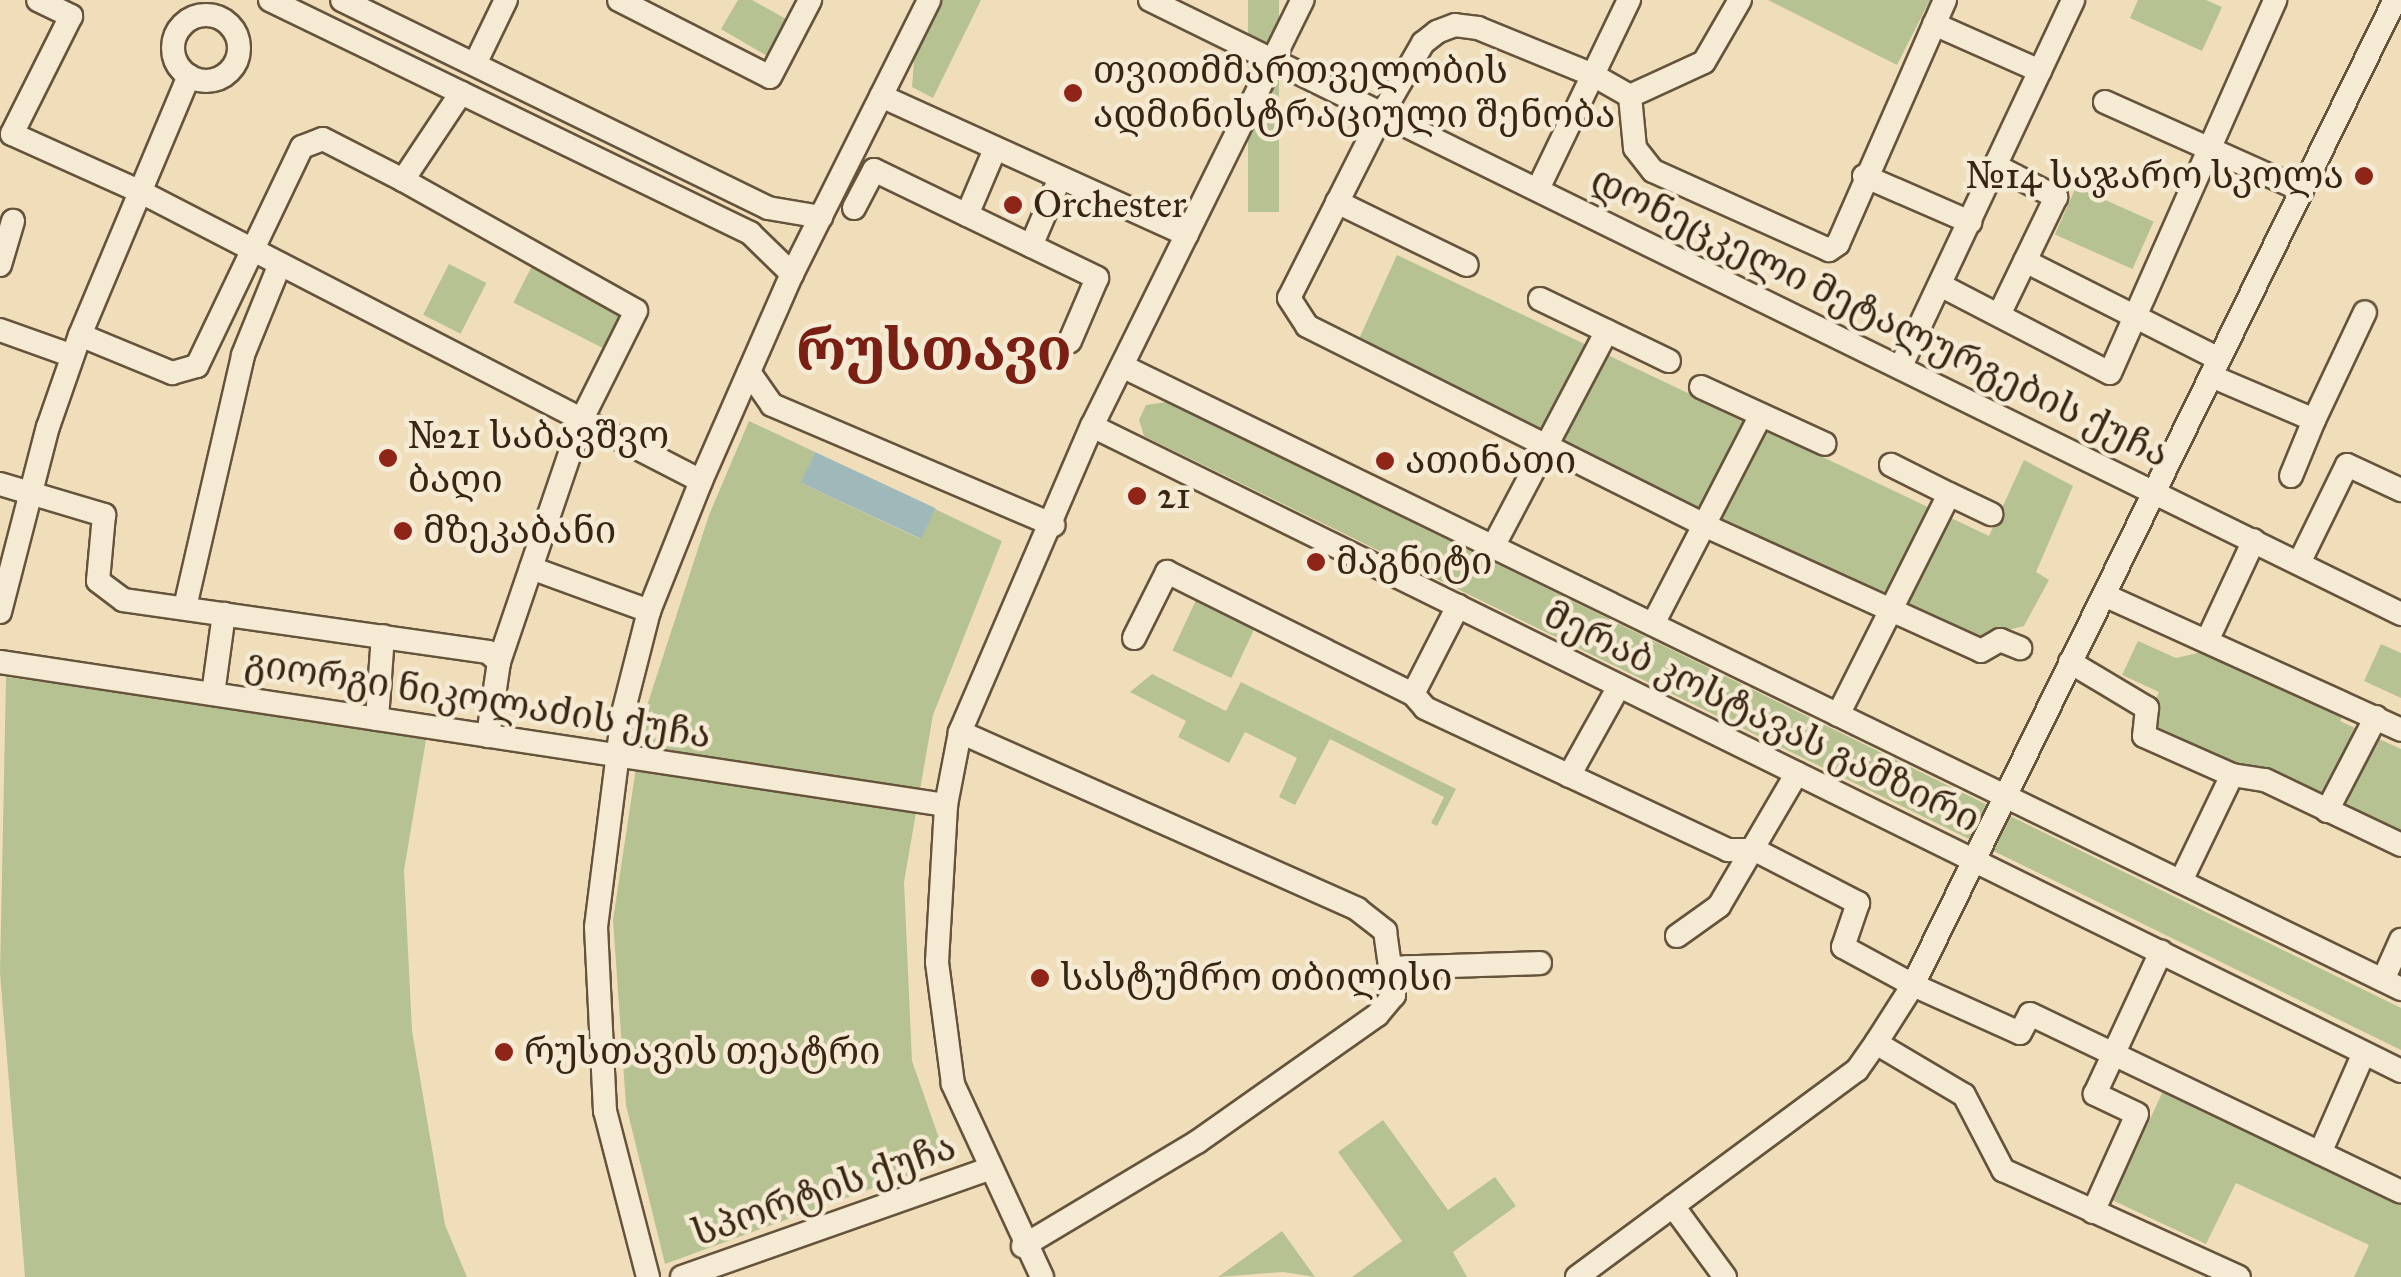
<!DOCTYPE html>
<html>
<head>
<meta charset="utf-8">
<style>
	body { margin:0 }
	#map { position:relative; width:2401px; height:1277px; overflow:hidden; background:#f0debb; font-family:"IM FELL Great Primer","Noto Serif Georgian",serif }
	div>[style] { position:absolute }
	.green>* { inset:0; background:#b7c292; transform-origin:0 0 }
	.water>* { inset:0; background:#9fb9bb; transform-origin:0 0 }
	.roads { filter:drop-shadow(2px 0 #66533c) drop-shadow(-2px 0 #66533c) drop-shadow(0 2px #66533c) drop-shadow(0 -2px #66533c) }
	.minor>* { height:22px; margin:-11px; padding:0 11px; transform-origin:11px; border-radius:11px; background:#f5ead3 }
	.minor>.ring { margin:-11px; padding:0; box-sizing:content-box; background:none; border:22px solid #f5ead3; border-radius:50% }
	.dots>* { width:28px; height:28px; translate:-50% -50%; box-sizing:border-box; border:5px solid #f5ead3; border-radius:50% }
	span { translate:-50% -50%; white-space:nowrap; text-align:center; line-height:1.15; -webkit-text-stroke:9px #f5ead3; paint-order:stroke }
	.poi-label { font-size:38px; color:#382512 }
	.left { translate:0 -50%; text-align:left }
	.right { translate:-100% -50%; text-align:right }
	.street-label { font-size:38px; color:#382512 }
	.town-label { font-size:58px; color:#7a1f14; font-weight:700 }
</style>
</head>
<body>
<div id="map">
	<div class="green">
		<div style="clip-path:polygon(738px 0,752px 0,795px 24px,774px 60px,721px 29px)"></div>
		<div style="clip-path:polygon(937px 0,981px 0,933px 98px,912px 87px,915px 45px)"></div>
		<div style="left:1248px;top:0;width:31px;height:212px"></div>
		<div style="clip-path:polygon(1768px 0,1930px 0,1897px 65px)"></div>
		<div style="clip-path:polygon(2138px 0,2206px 0,2222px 7px,2202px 51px,2130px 18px)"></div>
		<div style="left:2076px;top:187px;width:85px;height:52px;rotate:24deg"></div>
		<div style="clip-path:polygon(1397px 255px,1989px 536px,2024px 460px,2073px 486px,2036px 572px,2049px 580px,2024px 626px,1962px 641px,1358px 341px)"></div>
		<div style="left:449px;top:264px;width:42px;height:57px;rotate:27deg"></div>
		<div style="left:532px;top:266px;width:119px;height:41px;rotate:27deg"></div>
		<div style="clip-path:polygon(1167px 402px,2401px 1008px,2401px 1050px,1144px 436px,1139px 420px,1146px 405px)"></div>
		<div style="clip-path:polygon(749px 421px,815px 452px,801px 483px,920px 539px,935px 509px,1002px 541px,933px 715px,904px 882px,912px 1061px,947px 1161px,665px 1264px,626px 1105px,613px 920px,644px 715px,709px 515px)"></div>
		<div style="left:1197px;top:598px;width:65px;height:58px;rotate:25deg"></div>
		<div style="clip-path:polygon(2138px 641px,2176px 658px,2207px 651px,2344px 713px,2340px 721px,2401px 749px,2401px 838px,2146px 722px,2159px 692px,2122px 675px)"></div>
		<div style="clip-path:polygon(2381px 644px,2401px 653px,2401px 698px,2364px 681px)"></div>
		<div style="clip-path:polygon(1152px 674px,1226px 711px,1241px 682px,1456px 789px,1437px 826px,1431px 823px,1444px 797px,1330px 739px,1295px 805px,1279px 797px,1297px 758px,1245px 732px,1229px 763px,1178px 737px,1186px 721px,1130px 692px)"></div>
		<div style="clip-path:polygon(6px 677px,427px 734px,404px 870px,412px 1031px,445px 1225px,467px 1277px,25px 1277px,0 973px)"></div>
		<div style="clip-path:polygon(2172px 1072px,2401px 1179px,2401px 1277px,2354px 1277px,2369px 1245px,2236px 1183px,2206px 1244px,2112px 1200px)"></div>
		<div style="clip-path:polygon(1383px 1120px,1448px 1210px,1495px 1177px,1516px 1206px,1453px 1252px,1467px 1277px,1352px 1277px,1402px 1241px,1338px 1152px)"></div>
		<div style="clip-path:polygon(1282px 1231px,1315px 1277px,1283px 1272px,1218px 1277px)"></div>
	</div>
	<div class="water">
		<div style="left:815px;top:452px;width:133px;height:34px;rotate:25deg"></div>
	</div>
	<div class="roads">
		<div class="minor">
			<div style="left:38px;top:0;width:37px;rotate:26deg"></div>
			<div style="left:71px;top:16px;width:132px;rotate:116.6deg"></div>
			<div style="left:12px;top:134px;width:139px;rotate:24.2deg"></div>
			<div style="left:139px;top:191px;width:632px;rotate:27.29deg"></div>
			<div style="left:270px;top:0;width:534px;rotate:25.89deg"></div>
			<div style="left:750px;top:233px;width:59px;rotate:44.3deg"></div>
			<div style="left:342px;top:0;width:474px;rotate:26deg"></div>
			<div style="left:768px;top:208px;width:54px;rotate:9.6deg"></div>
			<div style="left:619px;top:0;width:169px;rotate:27deg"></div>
			<div style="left:770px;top:77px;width:87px;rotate:-62.5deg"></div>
			<div style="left:1150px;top:0;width:1394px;rotate:26.14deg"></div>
			<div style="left:1945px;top:0;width:266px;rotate:113.7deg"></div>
			<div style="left:1838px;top:244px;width:11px;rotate:146deg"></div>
			<div style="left:1829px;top:250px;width:193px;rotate:-155.8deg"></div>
			<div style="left:1653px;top:171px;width:29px;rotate:-128deg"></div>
			<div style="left:1635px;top:148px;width:52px;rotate:-95.5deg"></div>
			<div style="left:1630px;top:96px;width:43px;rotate:-150.4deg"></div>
			<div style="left:1593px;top:75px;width:124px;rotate:-157.8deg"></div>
			<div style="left:1478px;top:28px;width:23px;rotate:-173deg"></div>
			<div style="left:1455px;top:25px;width:19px;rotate:159deg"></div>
			<div style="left:1437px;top:32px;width:18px;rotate:142deg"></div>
			<div style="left:1423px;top:43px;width:82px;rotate:120deg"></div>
			<div style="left:1382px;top:114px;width:206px;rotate:116.8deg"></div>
			<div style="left:1289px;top:298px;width:33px;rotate:57deg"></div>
			<div style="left:1307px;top:326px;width:446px;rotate:26.6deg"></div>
			<div style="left:1706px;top:526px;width:302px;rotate:24.4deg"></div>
			<div style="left:1981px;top:651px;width:22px;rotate:-30deg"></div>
			<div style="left:2000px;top:640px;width:22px;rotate:22deg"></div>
			<div class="ring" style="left:173px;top:15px;width:44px;height:44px"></div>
			<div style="left:1934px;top:24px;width:116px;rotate:23.9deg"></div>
			<div style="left:475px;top:64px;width:71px;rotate:-64.2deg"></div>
			<div style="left:881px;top:96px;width:336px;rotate:24.4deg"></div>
			<div style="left:1630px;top:96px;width:81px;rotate:-24.7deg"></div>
			<div style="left:1704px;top:62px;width:72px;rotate:-59.9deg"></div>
			<div style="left:2105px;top:102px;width:216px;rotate:24.1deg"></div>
			<div style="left:1996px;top:166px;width:68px;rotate:27.3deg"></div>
			<div style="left:2056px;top:197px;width:131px;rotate:115.8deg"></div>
			<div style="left:1864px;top:176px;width:116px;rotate:23.5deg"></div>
			<div style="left:403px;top:180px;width:267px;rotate:29.3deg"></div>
			<div style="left:636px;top:311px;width:123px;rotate:116.6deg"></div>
			<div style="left:581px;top:421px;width:255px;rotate:108.8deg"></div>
			<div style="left:1538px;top:189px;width:210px;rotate:-64.3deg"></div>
			<div style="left:1337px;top:202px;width:144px;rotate:25.9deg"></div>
			<div style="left:854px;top:208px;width:43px;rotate:-62.2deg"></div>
			<div style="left:874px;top:170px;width:248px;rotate:25.8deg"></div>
			<div style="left:1097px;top:278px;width:69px;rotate:113.2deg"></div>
			<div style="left:967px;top:215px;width:72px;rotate:-67deg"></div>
			<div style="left:1031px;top:246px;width:74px;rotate:-66.9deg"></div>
			<div style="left:2025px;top:261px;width:217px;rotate:26.8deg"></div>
			<div style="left:0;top:265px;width:46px;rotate:-73.5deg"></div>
			<div style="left:1940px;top:285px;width:191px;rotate:27.4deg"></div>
			<div style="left:2110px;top:373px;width:408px;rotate:-66.1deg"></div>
			<div style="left:1540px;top:299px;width:143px;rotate:25.7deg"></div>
			<div style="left:0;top:330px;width:77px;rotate:19.6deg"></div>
			<div style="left:80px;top:335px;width:100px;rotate:22.4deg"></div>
			<div style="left:172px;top:373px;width:26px;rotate:-16deg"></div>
			<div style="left:197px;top:366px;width:243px;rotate:-64.4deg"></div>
			<div style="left:302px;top:147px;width:22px;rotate:-21deg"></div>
			<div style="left:323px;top:139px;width:90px;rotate:27.1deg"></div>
			<div style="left:403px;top:180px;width:105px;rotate:-56.3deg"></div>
			<div style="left:1122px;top:366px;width:1423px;rotate:25.97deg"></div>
			<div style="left:1901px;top:366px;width:404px;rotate:-64.8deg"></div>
			<div style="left:749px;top:372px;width:40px;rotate:55.1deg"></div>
			<div style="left:772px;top:405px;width:306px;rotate:23.1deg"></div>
			<div style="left:2211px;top:376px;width:112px;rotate:23.1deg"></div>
			<div style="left:2314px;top:420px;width:119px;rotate:-64.7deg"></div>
			<div style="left:1701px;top:387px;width:136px;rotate:24.7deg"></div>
			<div style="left:1092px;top:426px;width:1459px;rotate:26.23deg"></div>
			<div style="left:2291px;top:476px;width:61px;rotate:-67.7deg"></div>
			<div style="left:0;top:484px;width:109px;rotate:16.6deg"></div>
			<div style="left:104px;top:515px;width:66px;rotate:95.2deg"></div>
			<div style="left:98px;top:581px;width:31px;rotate:37deg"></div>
			<div style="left:123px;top:600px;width:369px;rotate:8.1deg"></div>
			<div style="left:488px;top:652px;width:15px;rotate:42deg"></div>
			<div style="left:499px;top:662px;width:75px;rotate:98.5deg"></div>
			<div style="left:1949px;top:494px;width:47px;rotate:25.5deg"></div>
			<div style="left:1493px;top:547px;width:244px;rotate:-62.2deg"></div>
			<div style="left:2299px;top:563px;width:109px;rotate:-63.9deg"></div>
			<div style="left:2347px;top:465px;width:60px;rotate:24.8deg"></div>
			<div style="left:531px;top:568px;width:126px;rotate:20deg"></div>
			<div style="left:2104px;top:595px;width:326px;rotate:24.4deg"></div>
			<div style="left:185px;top:607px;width:259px;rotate:-77deg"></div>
			<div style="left:243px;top:355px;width:98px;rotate:-67.9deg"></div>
			<div style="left:0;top:612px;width:191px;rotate:-75.5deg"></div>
			<div style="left:48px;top:427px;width:97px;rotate:-70.8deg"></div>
			<div style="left:80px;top:335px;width:281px;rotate:-67.2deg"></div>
			<div style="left:1653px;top:624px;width:235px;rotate:-62.7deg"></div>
			<div style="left:1134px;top:638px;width:74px;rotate:-63.4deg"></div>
			<div style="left:1167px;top:572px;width:275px;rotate:26.4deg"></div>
			<div style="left:1413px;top:694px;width:18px;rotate:49deg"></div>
			<div style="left:1425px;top:708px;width:335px;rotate:25.1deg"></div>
			<div style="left:1728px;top:850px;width:27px"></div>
			<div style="left:1755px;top:850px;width:116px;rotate:27.2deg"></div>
			<div style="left:1858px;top:903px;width:46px;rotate:108.8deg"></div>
			<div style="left:1843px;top:947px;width:80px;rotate:28.5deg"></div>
			<div style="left:1913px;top:985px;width:117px;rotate:24.2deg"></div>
			<div style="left:2020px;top:1033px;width:21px;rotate:-62deg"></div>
			<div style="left:2030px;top:1014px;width:411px;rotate:25.6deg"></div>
			<div style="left:2207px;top:641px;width:111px;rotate:-65deg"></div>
			<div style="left:0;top:662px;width:957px;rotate:8.6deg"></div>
			<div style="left:2070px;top:662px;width:90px;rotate:30.9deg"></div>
			<div style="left:2147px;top:708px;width:28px;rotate:96deg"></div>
			<div style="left:2144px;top:736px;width:96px;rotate:23.9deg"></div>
			<div style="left:2232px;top:775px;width:118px;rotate:115.7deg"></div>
			<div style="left:213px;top:694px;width:81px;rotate:-82.2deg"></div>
			<div style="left:1413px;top:694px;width:99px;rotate:-62.9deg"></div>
			<div style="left:1838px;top:715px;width:247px;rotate:-63.3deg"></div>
			<div style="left:1949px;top:494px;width:65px;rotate:-153.4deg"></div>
			<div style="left:377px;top:719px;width:83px;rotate:-85.9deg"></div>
			<div style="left:960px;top:732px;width:435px;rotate:24deg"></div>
			<div style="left:1357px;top:909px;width:36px;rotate:38deg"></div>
			<div style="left:1385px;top:931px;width:65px;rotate:82deg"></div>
			<div style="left:1394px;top:995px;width:26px;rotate:130deg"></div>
			<div style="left:1377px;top:1015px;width:220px;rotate:144.8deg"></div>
			<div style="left:1197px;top:1142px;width:203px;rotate:149.1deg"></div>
			<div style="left:2232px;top:775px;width:33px;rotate:9deg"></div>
			<div style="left:2265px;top:780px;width:151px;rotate:25.5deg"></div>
			<div style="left:1569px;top:776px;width:103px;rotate:-60.9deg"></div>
			<div style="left:2327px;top:811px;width:106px;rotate:-62.5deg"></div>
			<div style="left:1677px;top:936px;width:52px;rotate:-35.5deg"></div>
			<div style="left:1719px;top:906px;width:154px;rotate:-59.6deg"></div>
			<div style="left:1390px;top:968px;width:150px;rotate:-1.9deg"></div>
			<div style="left:2383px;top:980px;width:44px;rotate:-65.8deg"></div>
			<div style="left:1876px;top:1043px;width:102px;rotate:30.6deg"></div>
			<div style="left:1964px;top:1095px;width:85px;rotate:62.5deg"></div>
			<div style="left:2003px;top:1170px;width:259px;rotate:24.4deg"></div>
			<div style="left:2320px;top:1153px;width:109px;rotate:-66.3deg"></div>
			<div style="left:1673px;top:1206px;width:88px;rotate:53.8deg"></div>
			<div style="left:2093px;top:1212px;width:107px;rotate:-65.8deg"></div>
			<div style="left:2137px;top:1114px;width:47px;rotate:-154.5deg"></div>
			<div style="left:2095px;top:1094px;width:157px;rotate:-65.1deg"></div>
			<div style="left:648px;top:1277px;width:171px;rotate:-104.5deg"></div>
			<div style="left:605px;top:1111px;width:184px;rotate:-92.8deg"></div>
			<div style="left:596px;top:927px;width:216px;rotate:-82.8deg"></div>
			<div style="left:623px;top:713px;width:105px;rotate:-75.7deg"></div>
			<div style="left:649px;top:611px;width:140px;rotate:-68.2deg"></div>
			<div style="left:701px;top:481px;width:226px;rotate:-66.3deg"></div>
			<div style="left:792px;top:274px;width:306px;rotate:-63.4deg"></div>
			<div style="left:682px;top:1277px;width:325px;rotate:-19.4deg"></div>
			<div style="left:1042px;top:1277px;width:213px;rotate:-114.8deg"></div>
			<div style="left:953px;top:1084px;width:123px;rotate:-97.5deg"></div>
			<div style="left:937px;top:962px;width:157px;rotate:-86.7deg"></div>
			<div style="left:946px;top:805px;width:74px;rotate:-79.1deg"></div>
			<div style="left:960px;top:732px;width:333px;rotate:-66.7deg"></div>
			<div style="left:1092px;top:426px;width:475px;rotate:-63.7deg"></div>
			<div style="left:1577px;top:1277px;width:348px;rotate:-36.5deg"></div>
			<div style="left:1857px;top:1070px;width:33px;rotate:-55deg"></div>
			<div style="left:1876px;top:1043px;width:69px;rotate:-57.5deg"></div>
			<div style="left:1913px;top:985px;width:1097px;rotate:-63.93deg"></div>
		</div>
	</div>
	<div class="dots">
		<div style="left:1073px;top:93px;background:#8f2418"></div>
		<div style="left:2364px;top:176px;background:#8f2418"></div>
		<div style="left:1013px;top:205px;background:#8f2418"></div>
		<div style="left:388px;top:458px;background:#8f2418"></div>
		<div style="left:1385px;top:461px;background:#8f2418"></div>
		<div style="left:1137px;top:496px;background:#8f2418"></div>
		<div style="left:403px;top:531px;background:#8f2418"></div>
		<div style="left:1316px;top:562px;background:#8f2418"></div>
		<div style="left:1040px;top:978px;background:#8f2418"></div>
		<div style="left:504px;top:1052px;background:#8f2418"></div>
	</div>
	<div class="poi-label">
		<span class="left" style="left:1093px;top:93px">თვითმმართველობის<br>ადმინისტრაციული შენობა</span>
		<span class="right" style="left:2344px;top:176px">№14 საჯარო სკოლა</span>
		<span class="left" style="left:1033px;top:205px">Orchester</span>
		<span class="left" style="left:408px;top:458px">№21 საბავშვო<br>ბაღი</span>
		<span class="left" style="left:1405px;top:461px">ათინათი</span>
		<span class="left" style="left:1157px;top:496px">21</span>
		<span class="left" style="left:423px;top:531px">მზეკაბანი</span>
		<span class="left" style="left:1336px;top:562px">მაგნიტი</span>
		<span class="left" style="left:1060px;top:978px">სასტუმრო თბილისი</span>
		<span class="left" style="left:524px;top:1052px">რუსთავის თეატრი</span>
	</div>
	<div class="street-label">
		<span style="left:1880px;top:317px;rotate:26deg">დონეცკელი მეტალურგების ქუჩა</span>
		<span style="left:478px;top:699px;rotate:9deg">გიორგი ნიკოლაძის ქუჩა</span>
		<span style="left:1762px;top:717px;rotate:26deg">მერაბ კოსტავას გამზირი</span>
		<span style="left:824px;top:1190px;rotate:-19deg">სპორტის ქუჩა</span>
	</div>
	<div class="town-label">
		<span style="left:934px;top:350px">რუსთავი</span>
	</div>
</div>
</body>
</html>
